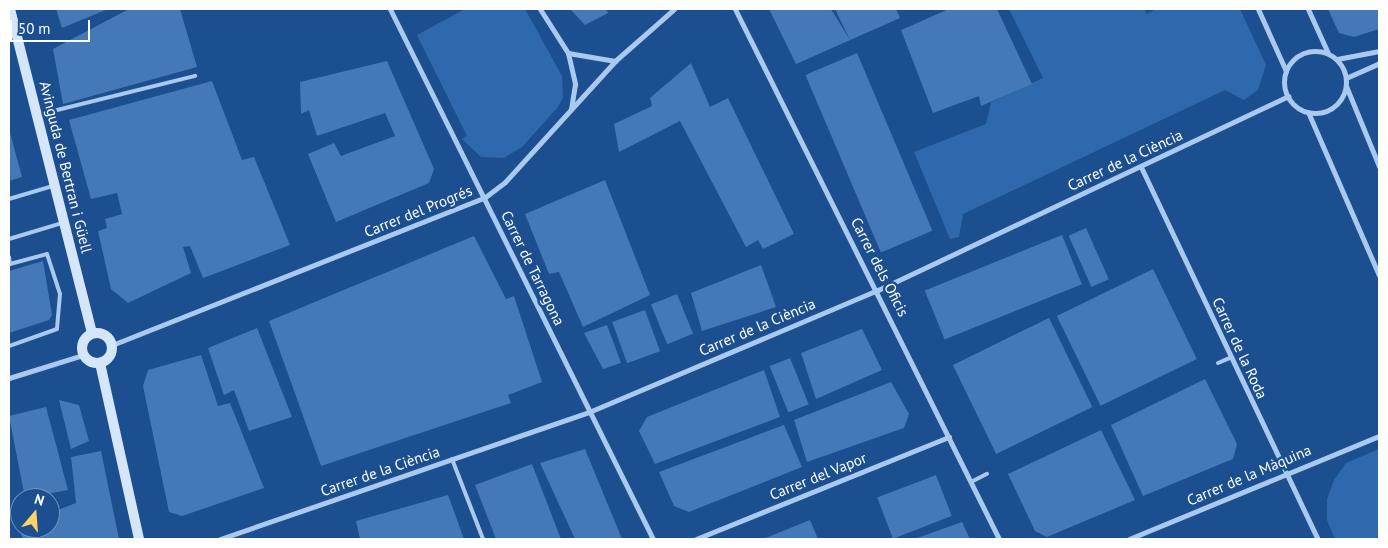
<!DOCTYPE html>
<html>
<head>
<meta charset="utf-8">
<style>
	body { margin:0 }
	#map { position:relative; width:1388px; height:548px; overflow:hidden; background:#1b4f8f; font-family:"PT Sans",sans-serif }
	div>[style] { position:absolute }
	.green>* { inset:0; background:#2e69ad }
	.building>* { inset:0; background:#4478b7; transform-origin:0 0 }
	.lane>* { height:4px; margin:-2px; padding:0 2px; transform-origin:2px; border-radius:2px; background:#a9c9ee }
	.street>* { height:5px; margin:-2.5px; padding:0 2.5px; transform-origin:2.5px; border-radius:2.5px; background:#a9c9ee }
	.street>.ring { margin:-2.5px; padding:0; box-sizing:content-box; background:none; border:5px solid #a9c9ee; border-radius:50% }
	.secondary>* { height:10px; margin:-5px; padding:0 5px; transform-origin:5px; border-radius:5px; background:#d6e6fa }
	.secondary>.ring { margin:-5px; padding:0; box-sizing:content-box; background:none; border:10px solid #d6e6fa; border-radius:50% }
	span { translate:-50% -50%; white-space:nowrap; text-align:center; line-height:1.15; -webkit-text-stroke:5px #1b4f8f; paint-order:stroke }
	.street-label { font-size:15px; color:#fff }
	.frame { position:absolute; inset:0; border:10px solid #fff; pointer-events:none }
	.north { position:absolute; left:10px; top:488px; width:50px; height:50px; box-sizing:border-box; background:#1b4f8f; border:1px solid #7695bc; border-radius:50%; rotate:18deg; font-size:14px; font-weight:700; line-height:20px; text-align:center; color:#fff }
	.north::after { content:''; display:block; margin:auto; width:18px; height:22px; background:#ffd166; clip-path:polygon(50% 0,100% 100%,50% 72%,0 100%) }
	.scale { position:absolute; left:10px; top:20px; width:80px; height:22px; box-sizing:border-box; border:2px solid #fff; border-top:0; padding-left:6px; font-size:15px; line-height:18px; white-space:nowrap; color:#fff; -webkit-text-stroke:4px #1b4f8f; paint-order:stroke }
</style>
</head>
<body>
<div id="map">
	<div class="green">
		<div style="clip-path:polygon(465px 9px,525px 9px,562px 76px,563px 98px,557px 108px,522px 147px,504px 158px,481px 157px,462px 139px,467px 136px,417px 35px)"></div>
		<div style="clip-path:polygon(1009px 9px,1144px 9px,1147px 14px,1156px 9px,1240px 9px,1266px 65px,1258px 90px,1244px 100px,1225px 90px,963px 214px,959px 237px,950px 239px,914px 152px,986px 124px,991px 102px,1043px 78px)"></div>
		<div style="clip-path:polygon(1379px 449px,1379px 539px,1335px 539px,1327px 520px,1327px 499px,1334px 480px,1346px 463px)"></div>
	</div>
	<div class="building">
		<div style="clip-path:polygon(56px 9px,108px 9px,62px 28px)"></div>
		<div style="clip-path:polygon(129px 9px,180px 9px,197px 67px,63px 104px,53px 49px)"></div>
		<div style="clip-path:polygon(570px 9px,606px 9px,608px 13px,585px 25px)"></div>
		<div style="clip-path:polygon(769px 9px,831px 9px,850px 40px,835px 9px,896px 9px,900px 18px,796px 64px)"></div>
		<div style="clip-path:polygon(949px 9px,997px 9px,1032px 84px,981px 106px,979px 96px,933px 113px,901px 30px)"></div>
		<div style="clip-path:polygon(1328px 9px,1379px 9px,1379px 29px,1354px 37px,1339px 33px)"></div>
		<div style="left:857px;top:53px;width:193px;height:56px;rotate:67deg"></div>
		<div style="clip-path:polygon(387px 61px,434px 169px,429px 183px,336px 222px,308px 154px,334px 143px,341px 156px,395px 136px,385px 113px,317px 136px,309px 110px,301px 114px,300px 82px)"></div>
		<div style="clip-path:polygon(691px 63px,710px 107px,728px 98px,794px 234px,763px 249px,758px 240px,746px 247px,680px 121px,619px 152px,614px 124px,652px 106px,650px 98px)"></div>
		<div style="clip-path:polygon(212px 81px,242px 160px,254px 157px,290px 245px,203px 278px,190px 246px,183px 247px,191px 273px,128px 303px,111px 289px,98px 231px,107px 228px,105px 219px,122px 214px,117px 193px,91px 199px,69px 120px)"></div>
		<div style="clip-path:polygon(9px 129px,22px 177px,9px 181px)"></div>
		<div style="clip-path:polygon(605px 180px,650px 295px,583px 327px,559px 272px,549px 274px,525px 214px)"></div>
		<div style="left:1086px;top:228px;width:56px;height:19px;rotate:66deg"></div>
		<div style="left:1062px;top:235px;width:53px;height:148px;rotate:68deg"></div>
		<div style="clip-path:polygon(474px 236px,506px 299px,514px 296px,542px 382px,508px 395px,511px 403px,321px 466px,269px 321px)"></div>
		<div style="clip-path:polygon(43px 261px,52px 315px,49px 320px,9px 333px,9px 271px)"></div>
		<div style="clip-path:polygon(761px 265px,776px 307px,702px 331px,691px 293px)"></div>
		<div style="left:1153px;top:269px;width:100px;height:107px;rotate:64deg"></div>
		<div style="left:677px;top:294px;width:43px;height:28px;rotate:68deg"></div>
		<div style="left:645px;top:310px;width:44px;height:35px;rotate:70deg"></div>
		<div style="left:1049px;top:318px;width:99px;height:107px;rotate:64deg"></div>
		<div style="clip-path:polygon(607px 325px,621px 363px,603px 369px,584px 333px)"></div>
		<div style="clip-path:polygon(257px 328px,292px 417px,249px 431px,234px 390px,224px 395px,208px 348px)"></div>
		<div style="clip-path:polygon(862px 329px,882px 370px,816px 399px,801px 353px)"></div>
		<div style="clip-path:polygon(201px 355px,218px 406px,230px 403px,264px 488px,182px 516px,169px 512px,143px 386px,148px 370px)"></div>
		<div style="left:790px;top:358px;width:50px;height:22px;rotate:68deg"></div>
		<div style="clip-path:polygon(764px 370px,780px 417px,655px 464px,639px 431px,647px 417px)"></div>
		<div style="clip-path:polygon(1205px 379px,1237px 444px,1233px 459px,1143px 496px,1111px 425px)"></div>
		<div style="clip-path:polygon(891px 382px,909px 414px,904px 428px,807px 462px,794px 420px)"></div>
		<div style="clip-path:polygon(59px 400px,79px 405px,89px 441px,71px 449px)"></div>
		<div style="clip-path:polygon(46px 407px,68px 490px,25px 498px,9px 416px)"></div>
		<div style="clip-path:polygon(784px 425px,802px 467px,689px 512px,674px 506px,659px 472px)"></div>
		<div style="clip-path:polygon(1101px 430px,1135px 500px,1047px 537px,1035px 531px,1008px 474px)"></div>
		<div style="clip-path:polygon(585px 449px,622px 539px,575px 539px,540px 463px)"></div>
		<div style="clip-path:polygon(101px 451px,119px 539px,23px 539px,19px 528px,50px 528px,50px 513px,76px 503px,71px 457px)"></div>
		<div style="clip-path:polygon(532px 464px,561px 539px,496px 539px,475px 485px)"></div>
		<div style="left:936px;top:475px;width:44px;height:63px;rotate:69deg"></div>
		<div style="clip-path:polygon(448px 495px,464px 539px,360px 539px,356px 521px)"></div>
		<div style="clip-path:polygon(810px 520px,818px 539px,763px 539px)"></div>
		<div style="clip-path:polygon(962px 522px,970px 539px,914px 539px)"></div>
	</div>
	<div class="lane">
		<div style="left:37px;top:115px;width:163px;rotate:-13.9deg"></div>
		<div style="left:9px;top:199px;width:46px;rotate:-16.5deg"></div>
		<div style="left:9px;top:239px;width:55px;rotate:-16.8deg"></div>
		<div style="left:9px;top:257px;width:7px;rotate:82deg"></div>
		<div style="left:10px;top:264px;width:38px;rotate:-15deg"></div>
		<div style="left:47px;top:254px;width:42px;rotate:72deg"></div>
		<div style="left:60px;top:294px;width:35px;rotate:95deg"></div>
		<div style="left:57px;top:329px;width:51px;rotate:160.5deg"></div>
		<div style="left:1218px;top:363px;width:13px;rotate:-23deg"></div>
		<div style="left:452px;top:459px;width:86px;rotate:68.8deg"></div>
		<div style="left:971px;top:482px;width:18px;rotate:-27deg"></div>
	</div>
	<div class="street">
		<div style="left:390px;top:9px;width:592px;rotate:63.61deg"></div>
		<div style="left:540px;top:9px;width:52px;rotate:57.5deg"></div>
		<div style="left:568px;top:53px;width:48px;rotate:9.7deg"></div>
		<div style="left:735px;top:9px;width:592px;rotate:63.52deg"></div>
		<div style="left:1258px;top:9px;width:68px;rotate:65.7deg"></div>
		<div style="left:1308px;top:9px;width:48px;rotate:65.6deg"></div>
		<div class="ring" style="left:1284px;top:51px;width:57px;height:57px"></div>
		<div style="left:568px;top:53px;width:32px;rotate:77deg"></div>
		<div style="left:575px;top:84px;width:25px;rotate:99deg"></div>
		<div style="left:1337px;top:59px;width:43px;rotate:-10.8deg"></div>
		<div style="left:1346px;top:78px;width:36px;rotate:-24deg"></div>
		<div style="left:1346px;top:86px;width:87px;rotate:67.6deg"></div>
		<div style="left:1308px;top:112px;width:178px;rotate:66.5deg"></div>
		<div style="left:1141px;top:167px;width:412px;rotate:64.6deg"></div>
		<div style="left:112px;top:345px;width:400px;rotate:-21.6deg"></div>
		<div style="left:484px;top:198px;width:26px;rotate:-37deg"></div>
		<div style="left:505px;top:182px;width:164px;rotate:-47.7deg"></div>
		<div style="left:615px;top:61px;width:79px;rotate:-41.4deg"></div>
		<div style="left:9px;top:378px;width:77px;rotate:-17.3deg"></div>
		<div style="left:220px;top:539px;width:390px;rotate:-19deg"></div>
		<div style="left:589px;top:412px;width:314px;rotate:-22.9deg"></div>
		<div style="left:878px;top:290px;width:454px;rotate:-25.3deg"></div>
		<div style="left:696px;top:539px;width:273px;rotate:-22deg"></div>
		<div style="left:1129px;top:539px;width:270px;rotate:-22.4deg"></div>
	</div>
	<div class="secondary">
		<div style="left:10px;top:9px;width:334px;rotate:75.8deg"></div>
		<div class="ring" style="left:82px;top:333px;width:20px;height:20px"></div>
		<div style="left:100px;top:363px;width:180px;rotate:77.5deg"></div>
	</div>
	<div class="street-label">
		<span style="left:1125px;top:160px;rotate:-25deg">Carrer de la Ciència</span>
		<span style="left:66px;top:167px;rotate:76deg">Avinguda de Bertran i Güell</span>
		<span style="left:418px;top:211px;rotate:-22deg">Carrer del Progrés</span>
		<span style="left:880px;top:267px;rotate:63deg">Carrer dels Oficis</span>
		<span style="left:533px;top:268px;rotate:64deg">Carrer de Tarragona</span>
		<span style="left:757px;top:327px;rotate:-23deg">Carrer de la Ciència</span>
		<span style="left:1240px;top:348px;rotate:65deg">Carrer de la Roda</span>
		<span style="left:380px;top:471px;rotate:-19deg">Carrer de la Ciència</span>
		<span style="left:1249px;top:475px;rotate:-23deg">Carrer de la Màquina</span>
		<span style="left:818px;top:476px;rotate:-22deg">Carrer del Vapor</span>
	</div>
	<div class="frame"></div>
	<div class="north">N</div>
	<div class="scale">50 m</div>
</div>
</body>
</html>
